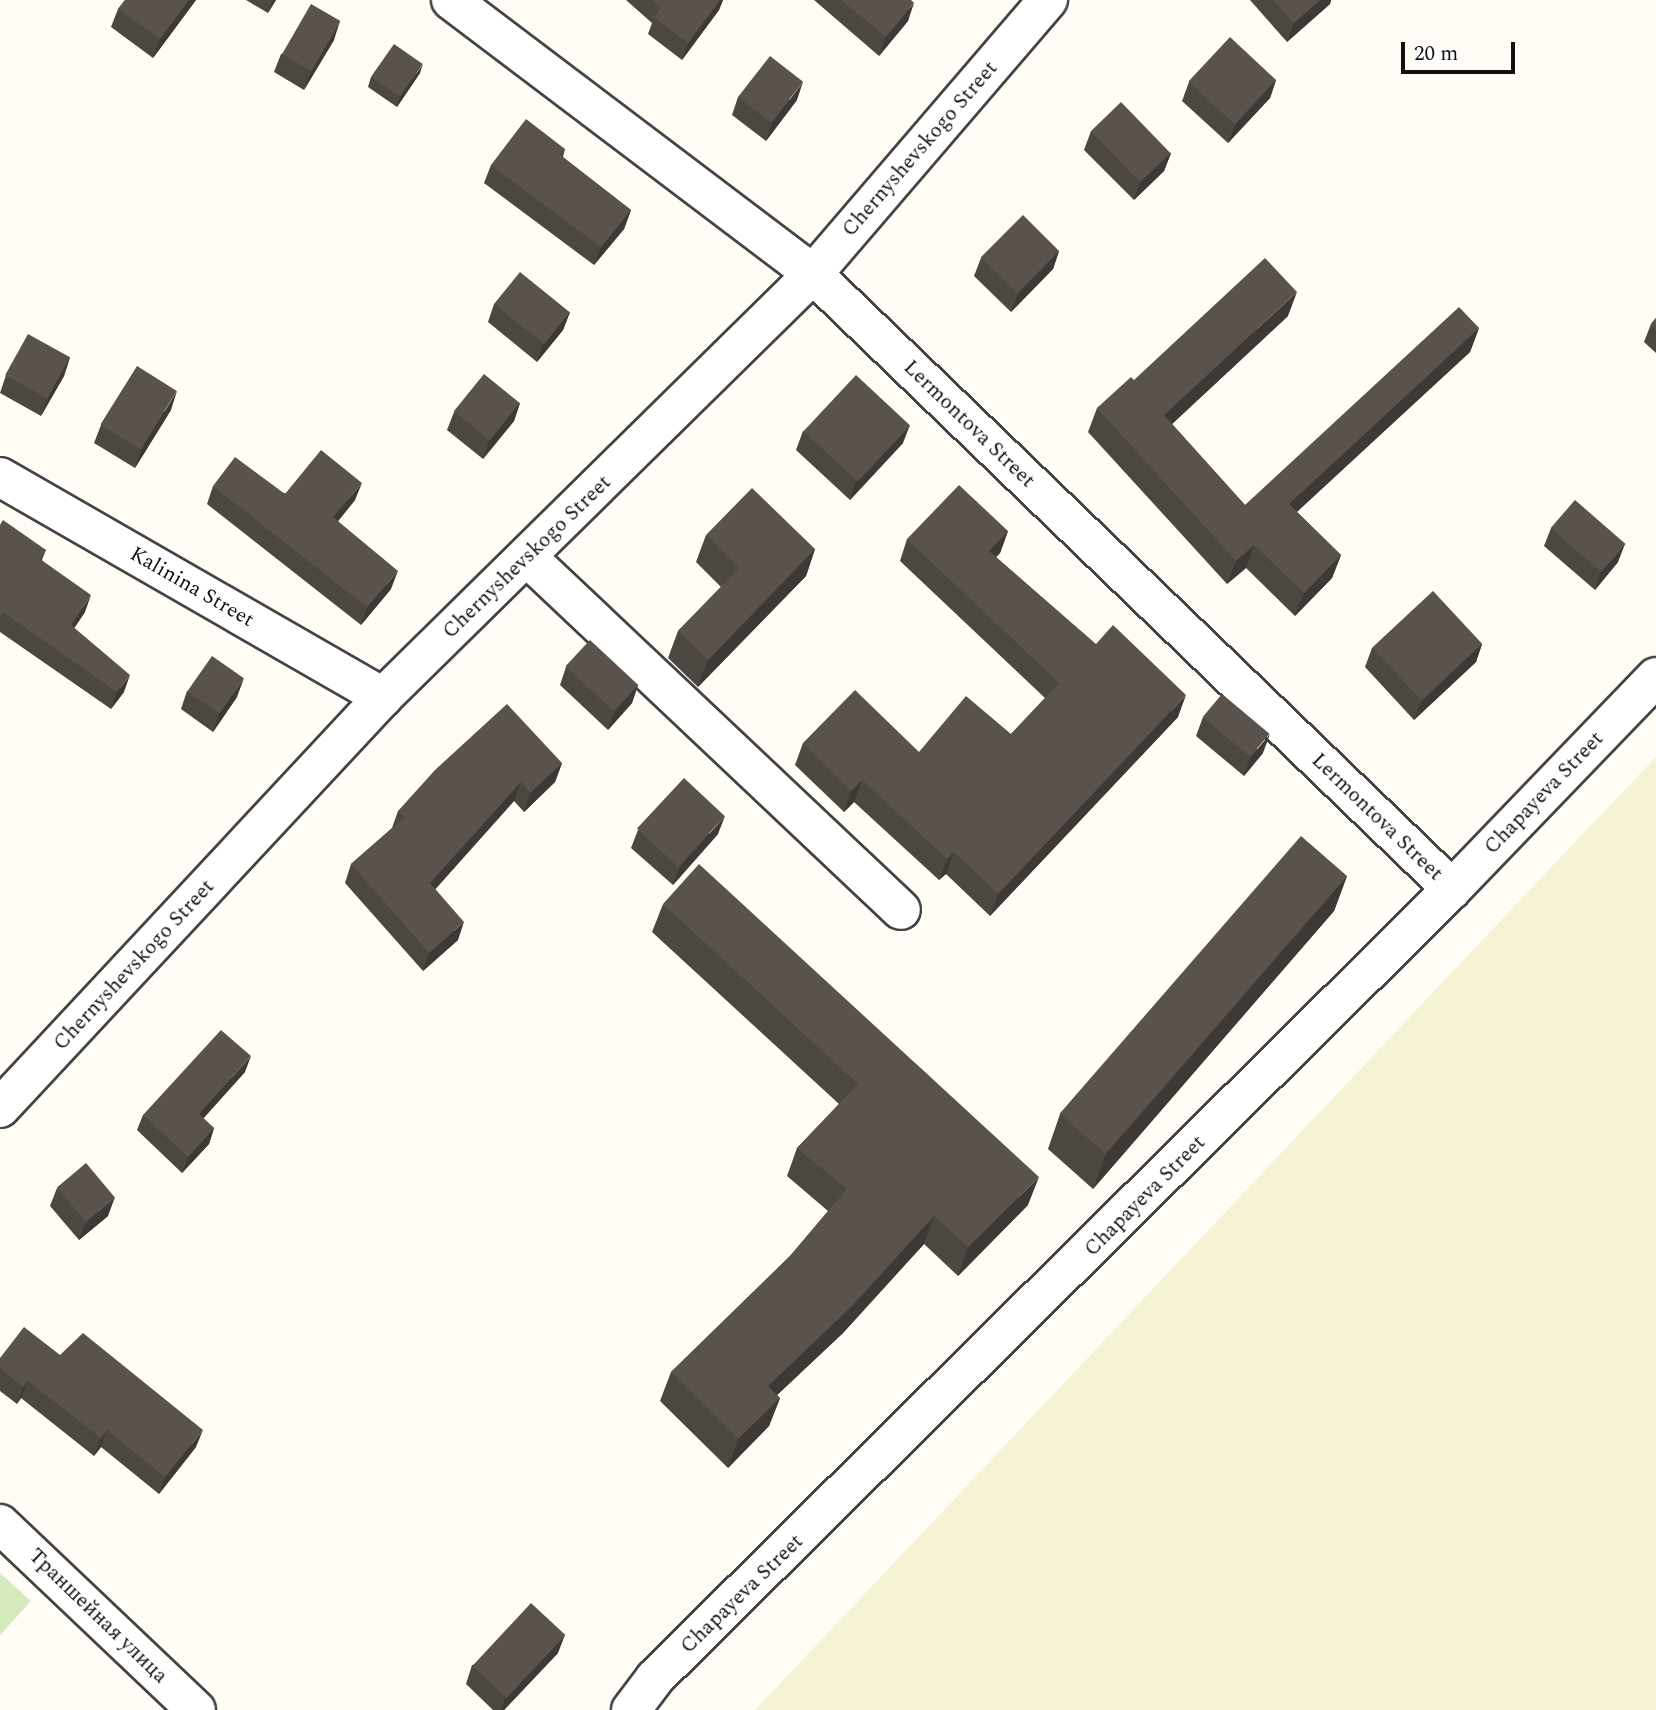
<!DOCTYPE html>
<html>
<head>
<meta charset="utf-8">
<style>
	body { margin:0 }
	#map { position:relative; width:1656px; height:1710px; overflow:hidden; background:#fffdf5; font-family:Spectral,serif }
	div>[style] { position:absolute }
	.farmland>* { inset:0; background:#f6f3d4 }
	.green>* { inset:0; background:#d5ebbd }
	.roads { filter:drop-shadow(2px 0 #444) drop-shadow(-2px 0 #444) drop-shadow(0 2px #444) drop-shadow(0 -2px #444) }
	.minor>* { height:38px; margin:-19px; padding:0 19px; transform-origin:19px; border-radius:19px; background:#fff }
	.wall>* { inset:0; background:#4d4742 }
	.shaded-wall>* { inset:0; background:#3f3936 }
	.building>* { inset:0; background:#5a524d; transform-origin:0 0 }
	span { translate:-50% -50%; white-space:nowrap; text-align:center; line-height:1.15; -webkit-text-stroke:7px #fff; paint-order:stroke }
	.street-label { font-size:21px; color:#111 }
	.scale { position:absolute; left:1401px; top:42px; width:114px; height:32px; box-sizing:border-box; border:4px solid #111; border-top:0; padding-left:9px; font-size:21px; line-height:24px; white-space:nowrap; color:#111; -webkit-text-stroke:5px #fff; paint-order:stroke }
</style>
</head>
<body>
<div id="map">
	<div class="farmland">
		<div style="clip-path:polygon(1656px 757px,1656px 1710px,755px 1710px,1557px 861px)"></div>
	</div>
	<div class="green">
		<div style="clip-path:polygon(0 1573px,31px 1601px,0 1635px)"></div>
	</div>
	<div class="roads">
		<div class="minor">
			<div style="left:451px;top:0;width:454px;rotate:37.1deg"></div>
			<div style="left:813px;top:274px;width:887px;rotate:43.9deg"></div>
			<div style="left:0;top:477px;width:442px;rotate:29.9deg"></div>
			<div style="left:527px;top:557px;width:514px;rotate:43.35deg"></div>
			<div style="left:0;top:1108px;width:562px;rotate:-47.02deg"></div>
			<div style="left:383px;top:697px;width:603px;rotate:-44.53deg"></div>
			<div style="left:813px;top:274px;width:361px;rotate:-49.4deg"></div>
			<div style="left:0;top:1524px;width:270px;rotate:43.5deg"></div>
			<div style="left:631px;top:1710px;width:40px;rotate:-53deg"></div>
			<div style="left:655px;top:1678px;width:1121px;rotate:-44.71deg"></div>
			<div style="left:1452px;top:889px;width:294px;rotate:-46.1deg"></div>
		</div>
	</div>
	<div class="wall">
		<div style="clip-path:polygon(125px 0,196px 0,153px 58px,111px 27px,118px 9px)"></div>
		<div style="clip-path:polygon(246px 0,276px 0,268px 13px)"></div>
		<div style="clip-path:polygon(626px 0,723px 0,719px 10px,682px 60px,648px 34px,652px 23px)"></div>
		<div style="clip-path:polygon(814px 0,911px 0,908px 21px,879px 56px)"></div>
		<div style="clip-path:polygon(1250px 0,1331px 0,1330px 4px,1287px 42px)"></div>
		<div style="clip-path:polygon(334px 40px,304px 90px,274px 72px,281px 54px)"></div>
		<div style="clip-path:polygon(420px 73px,397px 107px,368px 87px,371px 77px)"></div>
		<div style="clip-path:polygon(1276px 80px,1270px 98px,1228px 143px,1182px 101px,1189px 82px)"></div>
		<div style="clip-path:polygon(738px 97px,797px 100px,766px 141px,732px 115px)"></div>
		<div style="clip-path:polygon(1091px 131px,1171px 153px,1164px 171px,1134px 200px,1084px 150px)"></div>
		<div style="clip-path:polygon(565px 149px,563px 157px,631px 210px,624px 229px,594px 265px,484px 183px,491px 165px)"></div>
		<div style="clip-path:polygon(1059px 251px,1053px 269px,1011px 312px,974px 276px,981px 258px)"></div>
		<div style="clip-path:polygon(494px 304px,570px 312px,563px 330px,537px 362px,488px 322px)"></div>
		<div style="clip-path:polygon(1288px 316px,1172px 424px,1245px 505px,1479px 328px,1470px 352px,1297px 512px,1341px 555px,1332px 578px,1295px 616px,1246px 568px,1227px 584px,1088px 432px,1097px 408px,1134px 380px)"></div>
		<div style="clip-path:polygon(1656px 318px,1656px 353px,1644px 342px,1651px 324px)"></div>
		<div style="clip-path:polygon(70px 357px,64px 376px,41px 416px,0 393px,6px 375px)"></div>
		<div style="clip-path:polygon(520px 403px,514px 421px,483px 459px,447px 430px,454px 412px)"></div>
		<div style="clip-path:polygon(171px 410px,135px 468px,94px 443px,101px 425px)"></div>
		<div style="clip-path:polygon(803px 431px,903px 443px,850px 500px,796px 450px)"></div>
		<div style="clip-path:polygon(213px 486px,355px 500px,338px 521px,391px 589px,361px 625px,207px 504px)"></div>
		<div style="clip-path:polygon(0 525px,46px 550px,42px 560px,85px 612px,74px 628px,124px 692px,111px 709px,0 632px)"></div>
		<div style="clip-path:polygon(1551px 528px,1618px 562px,1595px 590px,1544px 546px)"></div>
		<div style="clip-path:polygon(1008px 531px,1000px 553px,996px 557px,1178px 717px,990px 916px,946px 874px,939px 880px,854px 802px,844px 812px,795px 765px,803px 743px,919px 752px,1011px 734px,1045px 698px,900px 561px,907px 539px)"></div>
		<div style="clip-path:polygon(706px 535px,815px 549px,806px 576px,698px 687px,668px 658px,678px 631px,721px 587px,696px 562px)"></div>
		<div style="clip-path:polygon(1482px 644px,1476px 662px,1414px 720px,1365px 667px,1372px 648px)"></div>
		<div style="clip-path:polygon(566px 667px,638px 685px,632px 703px,608px 730px,560px 685px)"></div>
		<div style="clip-path:polygon(187px 691px,237px 697px,213px 732px,181px 709px)"></div>
		<div style="clip-path:polygon(1203px 717px,1263px 753px,1244px 776px,1196px 736px)"></div>
		<div style="clip-path:polygon(562px 763px,555px 782px,524px 812px,514px 801px,435px 889px,458px 940px,423px 971px,345px 883px,351px 864px,392px 828px,398px 811px)"></div>
		<div style="clip-path:polygon(638px 830px,718px 834px,673px 885px,631px 848px)"></div>
		<div style="clip-path:polygon(1347px 876px,1334px 911px,1093px 1189px,1048px 1149px,1060px 1114px)"></div>
		<div style="clip-path:polygon(663px 904px,1028px 1205px,958px 1276px,924px 1244px,843px 1333px,777px 1395px,780px 1398px,769px 1426px,728px 1468px,660px 1401px,671px 1372px,790px 1256px,828px 1211px,787px 1176px,797px 1148px,839px 1104px,652px 932px)"></div>
		<div style="clip-path:polygon(245px 1072px,203px 1118px,214px 1128px,209px 1144px,182px 1173px,137px 1130px,143px 1115px)"></div>
		<div style="clip-path:polygon(57px 1188px,108px 1216px,79px 1240px,50px 1206px)"></div>
		<div style="clip-path:polygon(60px 1355px,196px 1447px,159px 1494px,101px 1447px,94px 1456px,21px 1398px,17px 1404px,0 1391px,0 1358px)"></div>
		<div style="clip-path:polygon(558px 1653px,504px 1710px,493px 1710px,466px 1684px,472px 1665px)"></div>
	</div>
	<div class="shaded-wall">
		<div style="clip-path:polygon(189px 0,196px 0,153px 58px,160px 39px)"></div>
		<div style="clip-path:polygon(273px 0,276px 0,268px 13px)"></div>
		<div style="clip-path:polygon(720px 0,723px 0,719px 10px,682px 60px,688px 43px)"></div>
		<div style="clip-path:polygon(1320px 0,1331px 0,1330px 4px,1287px 42px,1294px 23px)"></div>
		<div style="clip-path:polygon(914px 3px,908px 21px,879px 56px,886px 37px)"></div>
		<div style="clip-path:polygon(340px 21px,334px 40px,304px 90px,311px 71px)"></div>
		<div style="clip-path:polygon(423px 64px,420px 73px,397px 107px,400px 97px)"></div>
		<div style="clip-path:polygon(1276px 80px,1270px 98px,1228px 143px,1235px 125px)"></div>
		<div style="clip-path:polygon(803px 82px,797px 100px,766px 141px,772px 123px)"></div>
		<div style="clip-path:polygon(1171px 153px,1164px 171px,1134px 200px,1140px 182px)"></div>
		<div style="clip-path:polygon(631px 210px,624px 229px,594px 265px,601px 247px)"></div>
		<div style="clip-path:polygon(1059px 251px,1053px 269px,1011px 312px,1018px 294px)"></div>
		<div style="clip-path:polygon(1297px 292px,1288px 316px,1156px 439px,1164px 415px)"></div>
		<div style="clip-path:polygon(570px 312px,563px 330px,537px 362px,543px 344px)"></div>
		<div style="clip-path:polygon(1479px 328px,1470px 352px,1280px 527px,1289px 504px)"></div>
		<div style="clip-path:polygon(70px 357px,64px 376px,41px 416px,48px 397px)"></div>
		<div style="clip-path:polygon(177px 391px,171px 410px,135px 468px,141px 450px)"></div>
		<div style="clip-path:polygon(520px 403px,514px 421px,483px 459px,489px 441px)"></div>
		<div style="clip-path:polygon(910px 425px,903px 443px,850px 500px,856px 481px)"></div>
		<div style="clip-path:polygon(362px 483px,355px 500px,327px 535px,333px 517px)"></div>
		<div style="clip-path:polygon(1008px 531px,1000px 553px,981px 573px,989px 551px)"></div>
		<div style="clip-path:polygon(1625px 544px,1618px 562px,1595px 590px,1601px 571px)"></div>
		<div style="clip-path:polygon(1254px 545px,1246px 568px,1227px 584px,1236px 561px)"></div>
		<div style="clip-path:polygon(815px 549px,806px 576px,698px 687px,708px 660px)"></div>
		<div style="clip-path:polygon(1341px 555px,1332px 578px,1295px 616px,1304px 593px)"></div>
		<div style="clip-path:polygon(398px 571px,391px 589px,361px 625px,367px 607px)"></div>
		<div style="clip-path:polygon(91px 595px,85px 612px,65px 642px,71px 625px)"></div>
		<div style="clip-path:polygon(1482px 644px,1476px 662px,1414px 720px,1421px 702px)"></div>
		<div style="clip-path:polygon(130px 675px,124px 692px,111px 709px,117px 692px)"></div>
		<div style="clip-path:polygon(244px 678px,237px 697px,213px 732px,219px 713px)"></div>
		<div style="clip-path:polygon(638px 685px,632px 703px,608px 730px,615px 711px)"></div>
		<div style="clip-path:polygon(1186px 695px,1178px 717px,990px 916px,998px 894px)"></div>
		<div style="clip-path:polygon(1270px 734px,1263px 753px,1244px 776px,1250px 758px)"></div>
		<div style="clip-path:polygon(562px 763px,555px 782px,524px 812px,530px 793px)"></div>
		<div style="clip-path:polygon(862px 780px,854px 802px,844px 812px,851px 791px)"></div>
		<div style="clip-path:polygon(521px 782px,514px 801px,424px 902px,430px 883px)"></div>
		<div style="clip-path:polygon(725px 816px,718px 834px,673px 885px,680px 867px)"></div>
		<div style="clip-path:polygon(954px 852px,946px 874px,939px 880px,947px 859px)"></div>
		<div style="clip-path:polygon(1347px 876px,1334px 911px,1093px 1189px,1106px 1154px)"></div>
		<div style="clip-path:polygon(464px 922px,458px 940px,423px 971px,429px 953px)"></div>
		<div style="clip-path:polygon(251px 1056px,245px 1072px,194px 1129px,199px 1114px)"></div>
		<div style="clip-path:polygon(214px 1128px,209px 1144px,182px 1173px,188px 1157px)"></div>
		<div style="clip-path:polygon(1039px 1177px,1028px 1205px,958px 1276px,968px 1247px)"></div>
		<div style="clip-path:polygon(115px 1197px,108px 1216px,79px 1240px,86px 1222px)"></div>
		<div style="clip-path:polygon(934px 1216px,924px 1244px,843px 1333px,757px 1414px,768px 1386px)"></div>
		<div style="clip-path:polygon(28px 1381px,21px 1398px,17px 1404px,23px 1387px)"></div>
		<div style="clip-path:polygon(780px 1398px,769px 1426px,728px 1468px,738px 1439px)"></div>
		<div style="clip-path:polygon(107px 1430px,101px 1447px,94px 1456px,101px 1438px)"></div>
		<div style="clip-path:polygon(203px 1430px,196px 1447px,159px 1494px,165px 1477px)"></div>
		<div style="clip-path:polygon(565px 1635px,558px 1653px,504px 1710px,501px 1710px,506px 1697px)"></div>
	</div>
	<div class="building">
		<div style="clip-path:polygon(125px 0,189px 0,160px 39px,118px 9px)"></div>
		<div style="clip-path:polygon(652px 0,720px 0,688px 43px,654px 17px,661px 8px)"></div>
		<div style="clip-path:polygon(841px 0,911px 0,914px 3px,886px 37px)"></div>
		<div style="clip-path:polygon(1273px 0,1320px 0,1294px 23px)"></div>
		<div style="left:311px;top:4px;width:34px;height:58px;rotate:30deg"></div>
		<div style="left:1230px;top:37px;width:63px;height:61px;rotate:43deg"></div>
		<div style="left:394px;top:44px;width:35px;height:40px;rotate:35deg"></div>
		<div style="left:770px;top:56px;width:42px;height:52px;rotate:38deg"></div>
		<div style="left:1121px;top:102px;width:71px;height:42px;rotate:46deg"></div>
		<div style="clip-path:polygon(526px 119px,565px 149px,560px 155px,631px 210px,601px 247px,491px 165px)"></div>
		<div style="left:1023px;top:215px;width:51px;height:60px;rotate:45deg"></div>
		<div style="clip-path:polygon(1265px 258px,1297px 292px,1164px 415px,1245px 505px,1459px 307px,1479px 328px,1289px 504px,1341px 555px,1304px 593px,1254px 545px,1236px 561px,1097px 408px,1131px 377px,1134px 380px)"></div>
		<div style="left:520px;top:272px;width:64px;height:41px;rotate:39deg"></div>
		<div style="clip-path:polygon(1656px 318px,1656px 329px,1651px 324px)"></div>
		<div style="left:28px;top:334px;width:48px;height:47px;rotate:29deg"></div>
		<div style="left:137px;top:366px;width:47px;height:69px;rotate:32deg"></div>
		<div style="left:484px;top:374px;width:46px;height:48px;rotate:39deg"></div>
		<div style="left:856px;top:375px;width:74px;height:77px;rotate:43deg"></div>
		<div style="clip-path:polygon(321px 450px,362px 483px,333px 517px,398px 571px,367px 607px,213px 486px,235px 457px,285px 494px)"></div>
		<div style="clip-path:polygon(959px 485px,1008px 531px,989px 551px,1096px 644px,1113px 625px,1186px 695px,998px 894px,954px 852px,947px 859px,862px 780px,851px 791px,803px 743px,855px 690px,919px 752px,966px 696px,1011px 734px,1059px 683px,907px 539px)"></div>
		<div style="clip-path:polygon(752px 488px,815px 549px,708px 660px,678px 631px,739px 568px,706px 535px)"></div>
		<div style="left:1575px;top:500px;width:67px;height:37px;rotate:41deg"></div>
		<div style="clip-path:polygon(3px 520px,46px 550px,40px 559px,91px 595px,71px 625px,130px 675px,117px 692px,3px 612px,0 616px,0 525px)"></div>
		<div style="left:1433px;top:591px;width:72px;height:83px;rotate:47deg"></div>
		<div style="left:590px;top:640px;width:66px;height:36px;rotate:43deg"></div>
		<div style="left:212px;top:656px;width:39px;height:43px;rotate:35deg"></div>
		<div style="left:1222px;top:694px;width:62px;height:30px;rotate:40deg"></div>
		<div style="clip-path:polygon(507px 704px,562px 763px,530px 793px,521px 782px,430px 883px,464px 922px,429px 953px,351px 864px,405px 817px,398px 811px,435px 770px)"></div>
		<div style="left:684px;top:778px;width:56px;height:69px;rotate:43deg"></div>
		<div style="left:1301px;top:836px;width:61px;height:368px;rotate:41deg"></div>
		<div style="clip-path:polygon(699px 864px,1039px 1177px,968px 1247px,934px 1216px,853px 1305px,768px 1386px,780px 1398px,738px 1439px,671px 1372px,790px 1256px,847px 1189px,797px 1148px,858px 1084px,663px 904px)"></div>
		<div style="clip-path:polygon(221px 1030px,251px 1056px,199px 1114px,214px 1128px,188px 1157px,143px 1115px)"></div>
		<div style="left:86px;top:1163px;width:45px;height:38px;rotate:50deg"></div>
		<div style="clip-path:polygon(24px 1327px,60px 1355px,83px 1333px,203px 1430px,165px 1477px,107px 1430px,101px 1438px,28px 1381px,23px 1387px,0 1368px,0 1358px)"></div>
		<div style="left:531px;top:1603px;width:47px;height:86px;rotate:43deg"></div>
	</div>
	<div class="street-label">
		<span style="left:920px;top:149px;rotate:-49deg">Chernyshevskogo Street</span>
		<span style="left:969px;top:424px;rotate:44deg">Lermontova Street</span>
		<span style="left:527px;top:557px;rotate:-44deg">Chernyshevskogo Street</span>
		<span style="left:192px;top:587px;rotate:30deg">Kalinina Street</span>
		<span style="left:1544px;top:793px;rotate:-46deg">Chapayeva Street</span>
		<span style="left:1377px;top:817px;rotate:44deg">Lermontova Street</span>
		<span style="left:134px;top:965px;rotate:-47deg">Chernyshevskogo Street</span>
		<span style="left:1145px;top:1196px;rotate:-45deg">Chapayeva Street</span>
		<span style="left:742px;top:1594px;rotate:-44deg">Chapayeva Street</span>
		<span style="left:98px;top:1616px;rotate:44deg">Траншейная улица</span>
	</div>
	<div class="scale">20 m</div>
</div>
</body>
</html>
